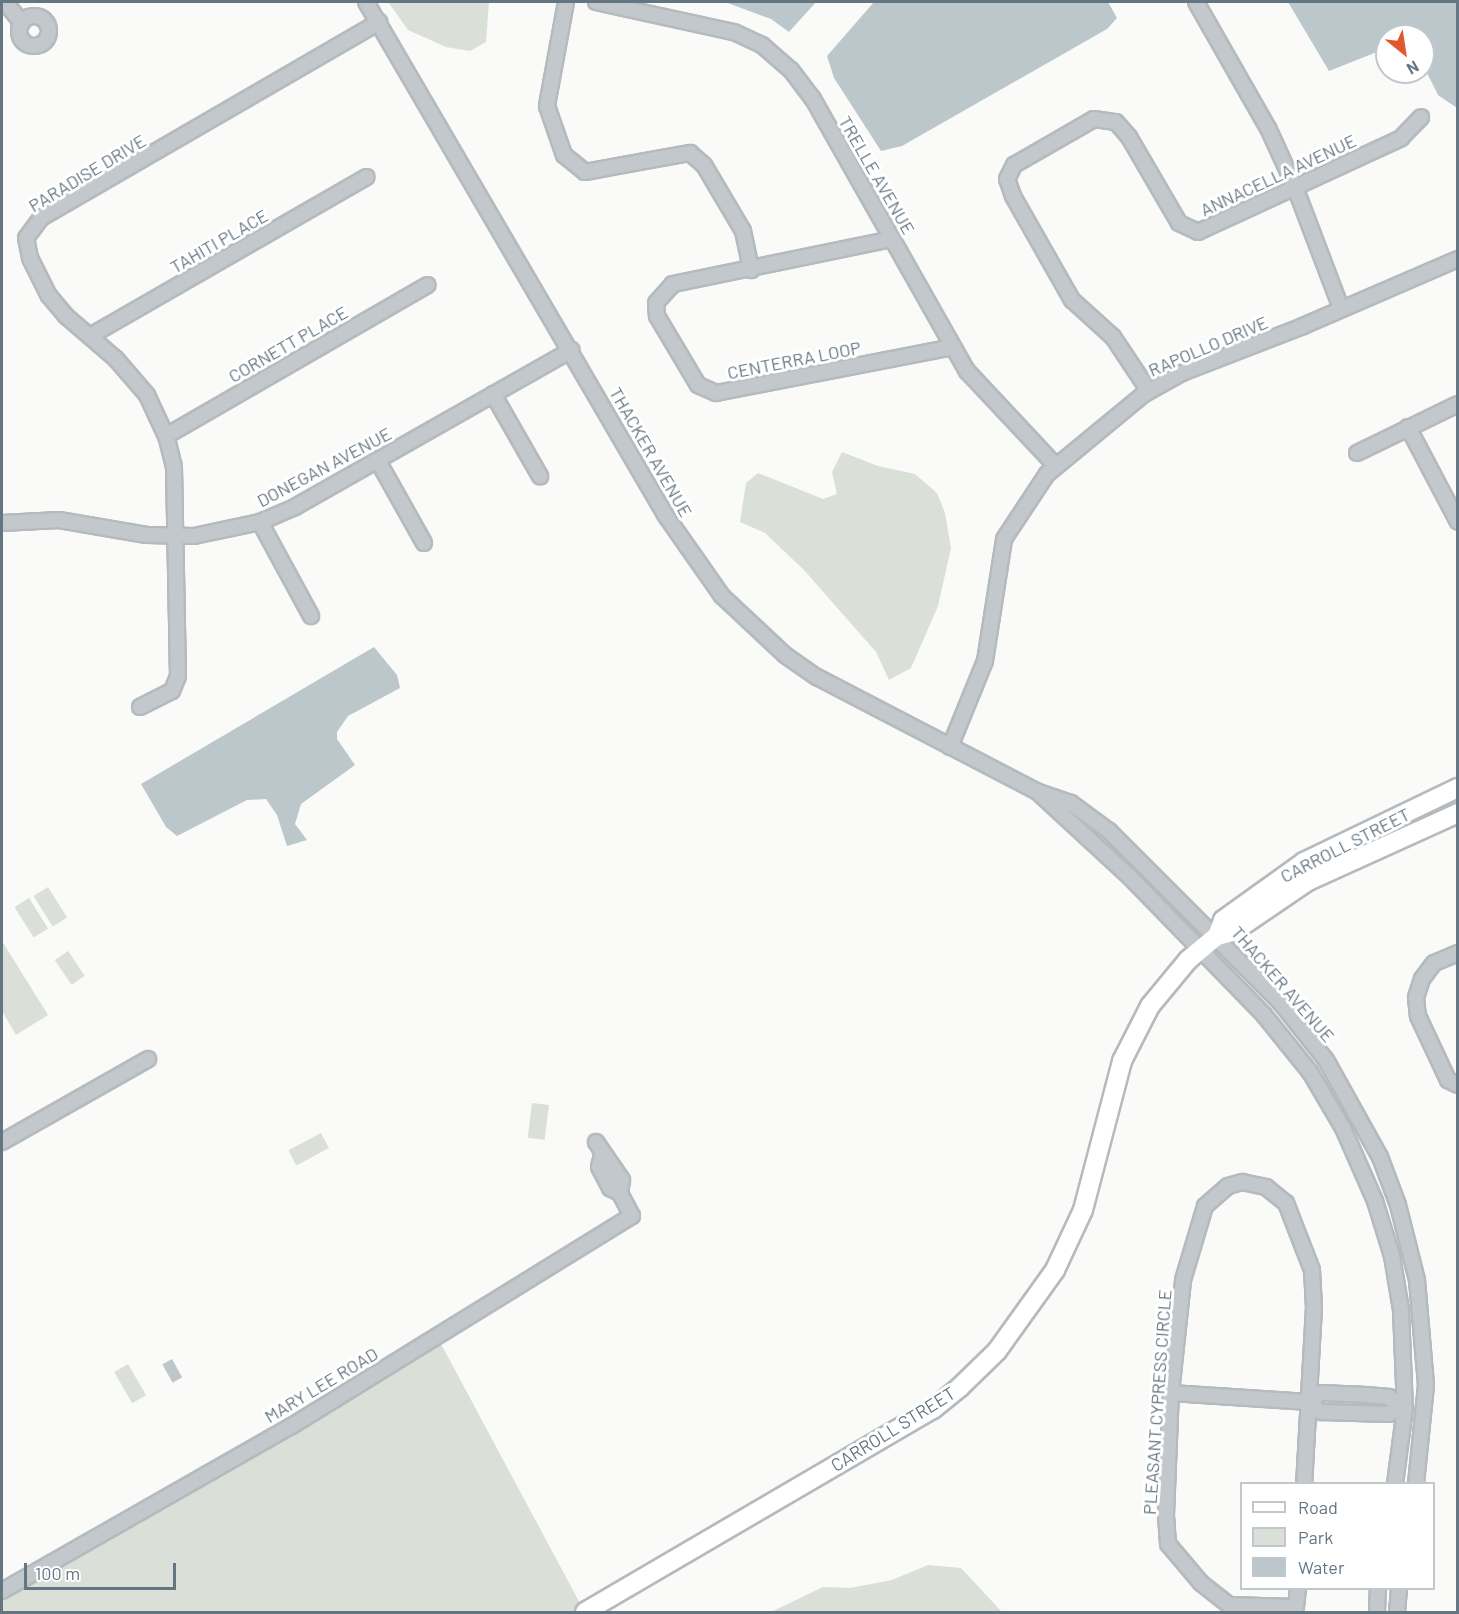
<!DOCTYPE html>
<html>
<head>
<meta charset="utf-8">
<style>
	body { margin:0 }
	#map { position:relative; width:1459px; height:1614px; overflow:hidden; background:#fafaf8; font-family:Barlow,sans-serif }
	div>[style] { position:absolute }
	.green>* { inset:0; background:#dadfd7; transform-origin:0 0 }
	.water>* { inset:0; background:#bbc7cb; transform-origin:0 0 }
	.roads { filter:drop-shadow(2px 0 #b5babe) drop-shadow(-2px 0 #b5babe) drop-shadow(0 2px #b5babe) drop-shadow(0 -2px #b5babe) }
	.minor>* { height:14px; margin:-7px; padding:0 7px; transform-origin:7px; border-radius:7px; background:#c3c8cc }
	.minor>.ring { margin:-7px; padding:0; box-sizing:content-box; background:none; border:14px solid #c3c8cc; border-radius:50% }
	.major>* { height:18px; margin:-9px; padding:0 9px; transform-origin:9px; border-radius:9px; background:#fff }
	span { translate:-50% -50%; white-space:nowrap; text-align:center; line-height:1.15; -webkit-text-stroke:6px #fff; paint-order:stroke }
	.street-label { font-size:18px; color:#657683 }
	.frame { position:absolute; inset:0; border:3px solid #657683; pointer-events:none }
	.legend { position:absolute; left:1240px; top:1482px; width:195px; height:108px; box-sizing:border-box; background:#fff; border:2px solid #c1c8cd; margin:0; padding:8px 10px; list-style:none; font-size:18px; color:#657683 }
	.legend li { display:flex; align-items:center; gap:12px; height:30px }
	.legend b { width:30px; border:2px solid #c1c8cd }
	.north { position:absolute; left:1375px; top:24px; width:60px; height:60px; box-sizing:border-box; background:#fff; border:2px solid #c1c8cd; border-radius:50%; rotate:150deg; font-size:16px; font-weight:700; line-height:24px; text-align:center; color:#657683 }
	.north::after { content:''; display:block; margin:auto; width:21px; height:27px; background:#e4572e; clip-path:polygon(50% 0,100% 100%,50% 72%,0 100%) }
	.scale { position:absolute; left:24px; top:1563px; width:152px; height:27px; box-sizing:border-box; border:3px solid #657683; border-top:0; padding-left:8px; font-size:18px; line-height:21px; white-space:nowrap; color:#657683; -webkit-text-stroke:4px #fff; paint-order:stroke }
</style>
</head>
<body>
<div id="map">
	<div class="green">
		<div style="clip-path:polygon(388px 2px,489px 2px,486px 42px,470px 51px,446px 47px,408px 30px)"></div>
		<div style="clip-path:polygon(842px 452px,878px 466px,915px 474px,937px 493px,945px 513px,951px 548px,938px 606px,911px 668px,889px 680px,876px 652px,804px 570px,765px 533px,740px 522px,746px 483px,758px 473px,823px 499px,837px 494px,832px 472px)"></div>
		<div style="left:48px;top:887px;width:36px;height:17px;rotate:58deg"></div>
		<div style="left:29px;top:898px;width:36px;height:17px;rotate:58deg"></div>
		<div style="clip-path:polygon(2px 941px,48px 1015px,16px 1035px,2px 1011px)"></div>
		<div style="left:68px;top:951px;width:30px;height:16px;rotate:56deg"></div>
		<div style="left:532px;top:1103px;width:17px;height:35px;rotate:7deg"></div>
		<div style="left:321px;top:1133px;width:17px;height:37px;rotate:62deg"></div>
		<div style="clip-path:polygon(440px 1342px,582px 1607px,572px 1612px,2px 1612px,2px 1602px)"></div>
		<div style="left:128px;top:1364px;width:36px;height:16px;rotate:60deg"></div>
		<div style="clip-path:polygon(928px 1565px,961px 1568px,1002px 1612px,771px 1612px,823px 1587px,850px 1588px,892px 1580px)"></div>
	</div>
	<div class="water">
		<div style="clip-path:polygon(725px 2px,816px 2px,789px 32px,771px 19px)"></div>
		<div style="clip-path:polygon(874px 2px,1108px 2px,1117px 18px,1107px 29px,902px 146px,881px 151px,834px 78px,827px 56px)"></div>
		<div style="clip-path:polygon(1288px 2px,1457px 2px,1457px 108px,1438px 95px,1423px 65px,1423px 36px,1387px 36px,1387px 48px,1329px 71px)"></div>
		<div style="clip-path:polygon(374px 647px,397px 675px,400px 688px,348px 716px,337px 732px,337px 739px,355px 765px,301px 804px,295px 824px,307px 840px,287px 846px,277px 815px,266px 799px,247px 800px,177px 836px,166px 827px,141px 784px)"></div>
		<div style="left:172px;top:1359px;width:21px;height:11px;rotate:61deg"></div>
	</div>
	<div class="roads">
		<div class="minor">
			<div style="left:5px;top:2px;width:27px;rotate:51deg"></div>
			<div style="left:366px;top:2px;width:595px;rotate:59.73deg"></div>
			<div style="left:666px;top:516px;width:98px;rotate:55deg"></div>
			<div style="left:722px;top:596px;width:86px;rotate:43.1deg"></div>
			<div style="left:785px;top:655px;width:39px;rotate:35deg"></div>
			<div style="left:817px;top:677px;width:247px;rotate:27.5deg"></div>
			<div style="left:1036px;top:791px;width:37px;rotate:19deg"></div>
			<div style="left:1071px;top:803px;width:47px;rotate:36.4deg"></div>
			<div style="left:1109px;top:831px;width:242px;rotate:45deg"></div>
			<div style="left:1280px;top:1002px;width:74px;rotate:51.6deg"></div>
			<div style="left:1326px;top:1060px;width:111px;rotate:60.9deg"></div>
			<div style="left:1380px;top:1157px;width:51px;rotate:69.4deg"></div>
			<div style="left:1398px;top:1205px;width:77px;rotate:75.8deg"></div>
			<div style="left:1417px;top:1280px;width:105px;rotate:85.1deg"></div>
			<div style="left:1426px;top:1385px;width:100px;rotate:95.8deg"></div>
			<div style="left:566px;top:2px;width:106px;rotate:100.4deg"></div>
			<div style="left:547px;top:106px;width:52px;rotate:70.9deg"></div>
			<div style="left:564px;top:155px;width:27px;rotate:39deg"></div>
			<div style="left:585px;top:172px;width:107px;rotate:-10.3deg"></div>
			<div style="left:690px;top:153px;width:18px;rotate:41deg"></div>
			<div style="left:704px;top:165px;width:77px;rotate:59.4deg"></div>
			<div style="left:743px;top:231px;width:40px;rotate:78deg"></div>
			<div style="left:596px;top:2px;width:141px;rotate:12.3deg"></div>
			<div style="left:734px;top:32px;width:31px;rotate:25deg"></div>
			<div style="left:762px;top:45px;width:38px;rotate:41deg"></div>
			<div style="left:791px;top:70px;width:36px;rotate:53deg"></div>
			<div style="left:813px;top:99px;width:313px;rotate:60.5deg"></div>
			<div style="left:967px;top:371px;width:130px;rotate:46.9deg"></div>
			<div style="left:1196px;top:2px;width:145px;rotate:60.3deg"></div>
			<div style="left:1268px;top:128px;width:65px;rotate:65.4deg"></div>
			<div style="left:1295px;top:187px;width:129px;rotate:69.2deg"></div>
			<div class="ring" style="left:19px;top:16px;width:16px;height:16px"></div>
			<div style="left:892px;top:239px;width:224px;rotate:168.4deg"></div>
			<div style="left:673px;top:284px;width:25px;rotate:132deg"></div>
			<div style="left:656px;top:303px;width:13px;rotate:86deg"></div>
			<div style="left:657px;top:316px;width:80px;rotate:59.3deg"></div>
			<div style="left:698px;top:385px;width:20px;rotate:24deg"></div>
			<div style="left:716px;top:393px;width:241px;rotate:-11deg"></div>
			<div style="left:90px;top:336px;width:319px;rotate:-29.9deg"></div>
			<div style="left:1149px;top:391px;width:65px;rotate:-123.7deg"></div>
			<div style="left:1113px;top:337px;width:55px;rotate:-137.9deg"></div>
			<div style="left:1072px;top:300px;width:120px;rotate:-119.6deg"></div>
			<div style="left:1013px;top:196px;width:18px;rotate:-109deg"></div>
			<div style="left:1007px;top:179px;width:16px;rotate:-63deg"></div>
			<div style="left:1014px;top:165px;width:92px;rotate:-29.9deg"></div>
			<div style="left:1094px;top:119px;width:22px;rotate:8deg"></div>
			<div style="left:1116px;top:122px;width:20px;rotate:49deg"></div>
			<div style="left:1129px;top:137px;width:99px;rotate:59.8deg"></div>
			<div style="left:1179px;top:223px;width:21px;rotate:25deg"></div>
			<div style="left:1198px;top:232px;width:224px;rotate:-24.8deg"></div>
			<div style="left:1401px;top:138px;width:29px;rotate:-46deg"></div>
			<div style="left:493px;top:394px;width:95px;rotate:60.2deg"></div>
			<div style="left:1408px;top:427px;width:107px;rotate:62.2deg"></div>
			<div style="left:166px;top:436px;width:302px;rotate:-30deg"></div>
			<div style="left:1357px;top:453px;width:112px;rotate:-25.9deg"></div>
			<div style="left:378px;top:461px;width:94px;rotate:60.7deg"></div>
			<div style="left:260px;top:522px;width:107px;rotate:61.5deg"></div>
			<div style="left:2px;top:523px;width:57px;rotate:-3deg"></div>
			<div style="left:59px;top:520px;width:89px;rotate:9.7deg"></div>
			<div style="left:147px;top:535px;width:47px;rotate:1.2deg"></div>
			<div style="left:194px;top:536px;width:67px;rotate:-12deg"></div>
			<div style="left:260px;top:522px;width:38px;rotate:-23deg"></div>
			<div style="left:295px;top:507px;width:318px;rotate:-29.6deg"></div>
			<div style="left:140px;top:707px;width:36px;rotate:-27deg"></div>
			<div style="left:172px;top:691px;width:16px;rotate:-68deg"></div>
			<div style="left:178px;top:676px;width:209px;rotate:-91.1deg"></div>
			<div style="left:174px;top:467px;width:32px;rotate:-104deg"></div>
			<div style="left:166px;top:436px;width:45px;rotate:-114.9deg"></div>
			<div style="left:147px;top:395px;width:48px;rotate:-130.7deg"></div>
			<div style="left:116px;top:359px;width:66px;rotate:-139.3deg"></div>
			<div style="left:66px;top:316px;width:26px;rotate:-130deg"></div>
			<div style="left:49px;top:296px;width:42px;rotate:-116.6deg"></div>
			<div style="left:30px;top:258px;width:20px;rotate:-101deg"></div>
			<div style="left:26px;top:238px;width:25px;rotate:-53deg"></div>
			<div style="left:41px;top:218px;width:391px;rotate:-30.1deg"></div>
			<div style="left:950px;top:747px;width:93px;rotate:-67.9deg"></div>
			<div style="left:985px;top:661px;width:123px;rotate:-81.1deg"></div>
			<div style="left:1004px;top:539px;width:78px;rotate:-56.5deg"></div>
			<div style="left:1047px;top:474px;width:126px;rotate:-39.5deg"></div>
			<div style="left:1144px;top:394px;width:43px;rotate:-28.9deg"></div>
			<div style="left:1182px;top:373px;width:130px;rotate:-21.2deg"></div>
			<div style="left:1303px;top:326px;width:169px;rotate:-23.4deg"></div>
			<div style="left:1040px;top:794px;width:121px;rotate:42.7deg"></div>
			<div style="left:1129px;top:876px;width:194px;rotate:45.8deg"></div>
			<div style="left:1264px;top:1015px;width:73px;rotate:51.1deg"></div>
			<div style="left:1310px;top:1072px;width:65px;rotate:59.5deg"></div>
			<div style="left:1343px;top:1128px;width:80px;rotate:66.3deg"></div>
			<div style="left:1375px;top:1201px;width:58px;rotate:72.8deg"></div>
			<div style="left:1392px;top:1256px;width:55px;rotate:80.5deg"></div>
			<div style="left:1401px;top:1310px;width:98px;rotate:87.7deg"></div>
			<div style="left:1405px;top:1408px;width:77px;rotate:97.5deg"></div>
			<div style="left:1458px;top:953px;width:26px;rotate:157deg"></div>
			<div style="left:1434px;top:963px;width:20px;rotate:127deg"></div>
			<div style="left:1422px;top:979px;width:20px;rotate:108deg"></div>
			<div style="left:1416px;top:998px;width:18px;rotate:84deg"></div>
			<div style="left:1418px;top:1016px;width:71px;rotate:64.9deg"></div>
			<div style="left:1448px;top:1080px;width:11px;rotate:27deg"></div>
			<div style="left:2px;top:1142px;width:168px;rotate:-29.6deg"></div>
			<div style="left:602px;top:1155px;width:12px;rotate:104deg"></div>
			<div style="left:599px;top:1167px;width:24px;rotate:62deg"></div>
			<div style="left:610px;top:1188px;width:11px;rotate:27deg"></div>
			<div style="left:1171px;top:1393px;width:138px;rotate:3.7deg"></div>
			<div style="left:1309px;top:1402px;width:16px;rotate:40deg"></div>
			<div style="left:1321px;top:1412px;width:68px;rotate:1.7deg"></div>
			<div style="left:1389px;top:1414px;width:13px;rotate:-29deg"></div>
			<div style="left:1400px;top:1408px;width:16px;rotate:-135deg"></div>
			<div style="left:1389px;top:1397px;width:22px;rotate:-175deg"></div>
			<div style="left:1367px;top:1395px;width:46px;rotate:-177.5deg"></div>
			<div style="left:1321px;top:1393px;width:15px;rotate:143deg"></div>
			<div style="left:1298px;top:1588px;width:19px;rotate:96deg"></div>
			<div style="left:1296px;top:1607px;width:67px;rotate:-178.3deg"></div>
			<div style="left:1229px;top:1605px;width:36px;rotate:-142deg"></div>
			<div style="left:1201px;top:1583px;width:51px;rotate:-130.2deg"></div>
			<div style="left:1168px;top:1544px;width:29px;rotate:-94deg"></div>
			<div style="left:1166px;top:1515px;width:122px;rotate:-87.7deg"></div>
			<div style="left:1171px;top:1393px;width:114px;rotate:-83.9deg"></div>
			<div style="left:1183px;top:1280px;width:77px;rotate:-73.4deg"></div>
			<div style="left:1205px;top:1206px;width:30px;rotate:-41deg"></div>
			<div style="left:1228px;top:1186px;width:15px;rotate:-16deg"></div>
			<div style="left:1242px;top:1182px;width:25px;rotate:12deg"></div>
			<div style="left:1266px;top:1187px;width:26px;rotate:39deg"></div>
			<div style="left:1286px;top:1203px;width:72px;rotate:68.8deg"></div>
			<div style="left:1312px;top:1270px;width:37px;rotate:87deg"></div>
			<div style="left:1314px;top:1307px;width:177px;rotate:93.2deg"></div>
			<div style="left:2px;top:1591px;width:331px;rotate:-29.7deg"></div>
			<div style="left:290px;top:1427px;width:402px;rotate:-31.7deg"></div>
			<div style="left:632px;top:1216px;width:26px;rotate:-118deg"></div>
			<div style="left:620px;top:1193px;width:13px;rotate:-81deg"></div>
			<div style="left:622px;top:1180px;width:46px;rotate:-124.4deg"></div>
			<div style="left:1377px;top:1612px;width:24px;rotate:-88deg"></div>
			<div style="left:1397px;top:1612px;width:24px;rotate:-85deg"></div>
		</div>
		<div class="major">
			<div style="left:1217px;top:936px;width:17px;rotate:-69deg"></div>
			<div style="left:1223px;top:920px;width:100px;rotate:-35.6deg"></div>
			<div style="left:1304px;top:862px;width:171px;rotate:-25.7deg"></div>
			<div style="left:585px;top:1612px;width:403px;rotate:-30.3deg"></div>
			<div style="left:933px;top:1409px;width:35px;rotate:-39deg"></div>
			<div style="left:960px;top:1387px;width:52px;rotate:-44.2deg"></div>
			<div style="left:997px;top:1351px;width:100px;rotate:-54.4deg"></div>
			<div style="left:1055px;top:1270px;width:66px;rotate:-65deg"></div>
			<div style="left:1083px;top:1210px;width:154px;rotate:-75.3deg"></div>
			<div style="left:1122px;top:1061px;width:62px;rotate:-63deg"></div>
			<div style="left:1150px;top:1006px;width:60px;rotate:-50.4deg"></div>
			<div style="left:1188px;top:960px;width:38px;rotate:-40deg"></div>
			<div style="left:1217px;top:936px;width:16px;rotate:-14deg"></div>
			<div style="left:1233px;top:932px;width:91px;rotate:-34.2deg"></div>
			<div style="left:1308px;top:881px;width:165px;rotate:-24.4deg"></div>
		</div>
	</div>
	<div class="street-label">
		<span style="left:87px;top:173px;rotate:-31deg">PARADISE DRIVE</span>
		<span style="left:877px;top:175px;rotate:60deg">TRELLE AVENUE</span>
		<span style="left:1278px;top:175px;rotate:-25deg">ANNACELLA AVENUE</span>
		<span style="left:219px;top:241px;rotate:-30deg">TAHITI PLACE</span>
		<span style="left:288px;top:344px;rotate:-30deg">CORNETT PLACE</span>
		<span style="left:1208px;top:346px;rotate:-23deg">RAPOLLO DRIVE</span>
		<span style="left:794px;top:360px;rotate:-11deg">CENTERRA LOOP</span>
		<span style="left:651px;top:452px;rotate:60deg">THACKER AVENUE</span>
		<span style="left:324px;top:467px;rotate:-28deg">DONEGAN AVENUE</span>
		<span style="left:1345px;top:845px;rotate:-27deg">CARROLL STREET</span>
		<span style="left:1283px;top:984px;rotate:49deg">THACKER AVENUE</span>
		<span style="left:321px;top:1385px;rotate:-31deg">MARY LEE ROAD</span>
		<span style="left:1157px;top:1402px;rotate:-86deg">PLEASANT CYPRESS CIRCLE</span>
		<span style="left:893px;top:1429px;rotate:-32deg">CARROLL STREET</span>
	</div>
	<div class="frame"></div>
	<ul class="legend">
	<li><b style="height:8px;background:#fff"></b>Road</li>
	<li><b style="height:16px;background:#dadfd7"></b>Park</li>
	<li><b style="height:16px;background:#bbc7cb"></b>Water</li>
	</ul>
	<div class="north">N</div>
	<div class="scale">100 m</div>
</div>
</body>
</html>
